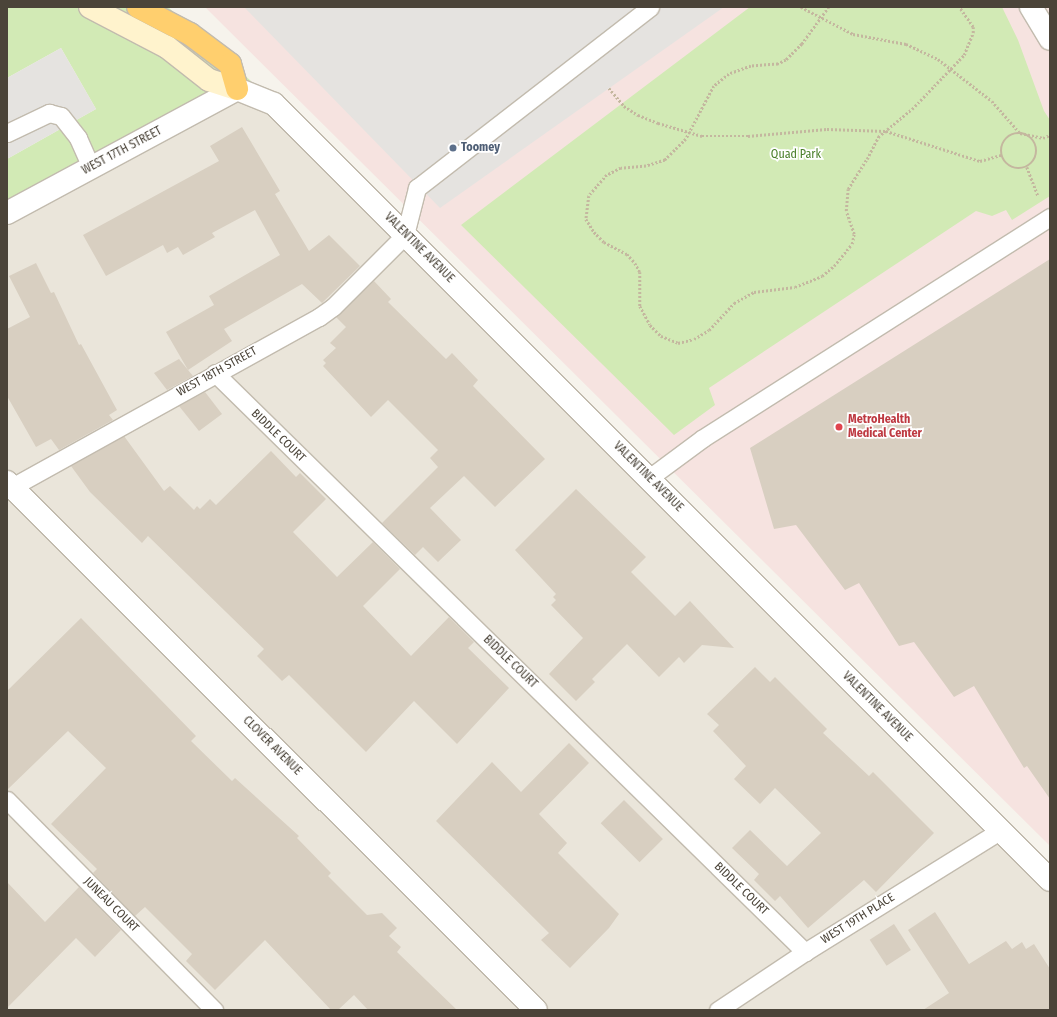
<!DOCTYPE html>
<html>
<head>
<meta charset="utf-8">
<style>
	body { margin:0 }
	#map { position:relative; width:1057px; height:1017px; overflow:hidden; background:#f6f3ec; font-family:"Fira Sans Condensed",sans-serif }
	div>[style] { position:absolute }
	.residential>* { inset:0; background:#eae5da }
	.medical>* { inset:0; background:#f6e3e0 }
	.green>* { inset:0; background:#d2eab5 }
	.parking>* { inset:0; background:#e5e3e0 }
	.building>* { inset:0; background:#d8cfc1; transform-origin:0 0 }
	.path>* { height:2.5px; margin-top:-1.25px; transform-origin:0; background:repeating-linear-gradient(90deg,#c4b79f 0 2px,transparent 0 4px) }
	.path>.ring { margin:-1.25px; padding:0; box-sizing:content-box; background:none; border:2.5px solid #c4b79f; border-radius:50% }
	.roads { filter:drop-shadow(1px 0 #c2bbae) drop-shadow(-1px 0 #c2bbae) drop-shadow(0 1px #c2bbae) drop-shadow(0 -1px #c2bbae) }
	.lane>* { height:17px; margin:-8.5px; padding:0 8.5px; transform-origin:8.5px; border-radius:8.5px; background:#fff }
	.street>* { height:22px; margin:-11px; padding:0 11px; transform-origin:11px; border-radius:11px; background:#fff }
	.secondary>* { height:22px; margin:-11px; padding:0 11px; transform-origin:11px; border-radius:11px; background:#fff3cd }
	.highway>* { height:22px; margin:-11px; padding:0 11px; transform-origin:11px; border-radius:11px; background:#ffcf6e }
	.dots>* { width:11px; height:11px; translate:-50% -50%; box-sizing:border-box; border:2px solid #fff; border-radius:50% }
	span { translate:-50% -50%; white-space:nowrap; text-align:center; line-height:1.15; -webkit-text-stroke:3.5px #fff; paint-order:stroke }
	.service-label { font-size:12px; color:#4e5e75; font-weight:700 }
	.left { translate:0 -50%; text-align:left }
	.street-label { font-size:12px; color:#4b4439 }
	.park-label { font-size:12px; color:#4a7f2a }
	.health-label { font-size:12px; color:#be3a42; font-weight:700 }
	.frame { position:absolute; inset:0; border:8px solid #4b4439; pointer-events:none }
</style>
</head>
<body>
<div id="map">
	<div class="residential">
		<div style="clip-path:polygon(251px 81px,1050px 880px,1050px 1010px,7px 1010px,7px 213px)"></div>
	</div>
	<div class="medical">
		<div style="clip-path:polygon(205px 7px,1050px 7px,1050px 846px)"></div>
	</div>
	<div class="green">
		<div style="clip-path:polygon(7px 7px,168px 7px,251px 81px,7px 213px,7px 159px,96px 109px,61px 48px,7px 78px)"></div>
		<div style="clip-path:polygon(750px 7px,1002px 7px,1018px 40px,1044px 111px,1050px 120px,1050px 196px,1012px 220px,1006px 210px,992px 216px,976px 211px,709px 388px,715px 405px,674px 435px,461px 225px)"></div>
	</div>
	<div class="parking">
		<div style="clip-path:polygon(244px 7px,724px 7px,440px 208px)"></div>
		<div style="clip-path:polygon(61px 48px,96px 109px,7px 159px,7px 78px)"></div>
	</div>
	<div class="building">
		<div style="clip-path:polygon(242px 127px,280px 191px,275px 194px,309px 251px,329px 235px,360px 266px,322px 303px,302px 284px,224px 329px,232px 341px,188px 370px,166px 332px,214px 305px,209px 296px,280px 255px,255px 210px,212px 233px,215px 237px,183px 255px,178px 247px,167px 253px,163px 245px,106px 276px,83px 235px,219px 161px,210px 146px)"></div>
		<div style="clip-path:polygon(1050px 259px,1050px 799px,1027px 766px,1024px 768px,974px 686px,954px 697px,914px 642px,899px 646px,859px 583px,845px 590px,796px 525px,774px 529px,750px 448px)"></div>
		<div style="clip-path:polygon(36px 263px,51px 293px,54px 292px,79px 345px,81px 344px,117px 410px,109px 415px,113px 420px,59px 450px,51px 439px,36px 447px,7px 396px,7px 329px,30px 317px,9px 276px)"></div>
		<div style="clip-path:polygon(374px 281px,391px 299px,388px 302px,446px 359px,452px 353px,478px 380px,473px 386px,545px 459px,495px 507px,464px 476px,430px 508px,461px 540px,438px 562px,423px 547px,415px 555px,382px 523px,438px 467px,430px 458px,438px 450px,388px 400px,371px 417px,323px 366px,326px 363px,323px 360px,336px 348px,330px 343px,346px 327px,336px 317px)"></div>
		<div style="clip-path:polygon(179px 359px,193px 376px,167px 390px,154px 373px)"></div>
		<div style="clip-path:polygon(205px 392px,222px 414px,199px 431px,179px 406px)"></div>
		<div style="clip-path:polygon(124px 436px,164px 491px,170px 486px,194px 510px,197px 506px,200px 509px,210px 499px,216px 505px,271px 451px,296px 477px,300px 473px,326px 499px,293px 532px,337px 577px,373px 542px,400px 569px,363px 606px,411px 656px,449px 617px,474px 642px,468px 648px,509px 688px,457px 744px,414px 701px,366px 752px,289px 675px,282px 681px,257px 656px,264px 649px,148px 536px,142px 543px,90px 492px,71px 466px)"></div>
		<div style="clip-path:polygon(576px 489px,646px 557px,631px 572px,675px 616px,690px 601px,734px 648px,702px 645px,684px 663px,679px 657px,659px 677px,627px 644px,592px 679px,595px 682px,576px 701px,549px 674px,583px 638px,551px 605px,556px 600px,553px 597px,556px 594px,515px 550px)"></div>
		<div style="clip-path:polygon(81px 618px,196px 736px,191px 741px,232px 781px,235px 778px,299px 836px,297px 838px,331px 873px,328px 876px,367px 915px,382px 913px,397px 928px,389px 936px,401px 947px,397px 952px,457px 1010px,368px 1010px,354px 995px,338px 1010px,331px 1010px,265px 940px,215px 990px,186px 961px,192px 954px,145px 907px,135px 916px,93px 873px,97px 869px,51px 824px,106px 768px,68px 731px,7px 790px,7px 691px)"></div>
		<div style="clip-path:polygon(755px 667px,770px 682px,775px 677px,827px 729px,823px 733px,869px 776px,873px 772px,934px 833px,876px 892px,864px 880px,808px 928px,780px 896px,775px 901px,754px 880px,759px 874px,732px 848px,750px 830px,787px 866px,821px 833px,775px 788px,760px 804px,734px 779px,746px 766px,713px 731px,719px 725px,707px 714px)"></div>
		<div style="clip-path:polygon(569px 743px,589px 763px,539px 814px,567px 843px,558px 853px,619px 914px,609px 928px,570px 968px,541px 940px,549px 933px,436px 821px,492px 762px,521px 792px)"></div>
		<div style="left:624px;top:800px;width:55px;height:33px;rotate:45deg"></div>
		<div style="clip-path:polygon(7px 882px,45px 922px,79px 887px,121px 930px,95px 957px,76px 938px,7px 1008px)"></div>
		<div style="clip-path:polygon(935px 912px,969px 964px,1006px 941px,1012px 949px,1022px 942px,1026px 949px,1034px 944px,1050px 969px,1050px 1010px,923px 1010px,949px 993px,908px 930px)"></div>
		<div style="left:894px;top:924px;width:31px;height:29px;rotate:57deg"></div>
	</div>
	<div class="path">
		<div style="left:801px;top:7px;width:59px;rotate:27.4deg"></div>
		<div style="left:853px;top:34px;width:54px;rotate:10.7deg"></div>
		<div style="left:906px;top:44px;width:35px;rotate:25deg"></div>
		<div style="left:938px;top:59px;width:68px;rotate:37.9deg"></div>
		<div style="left:992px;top:101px;width:43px;rotate:48.8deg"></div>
		<div style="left:1020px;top:133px;width:24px;rotate:12deg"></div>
		<div style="left:1043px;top:138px;width:8px;rotate:-23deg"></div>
		<div style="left:829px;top:7px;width:46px;rotate:126.1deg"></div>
		<div style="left:802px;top:44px;width:23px;rotate:135deg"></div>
		<div style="left:786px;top:60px;width:9px;rotate:153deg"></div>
		<div style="left:778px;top:64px;width:27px;rotate:176deg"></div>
		<div style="left:751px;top:66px;width:23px;rotate:160deg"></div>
		<div style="left:729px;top:74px;width:19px;rotate:141deg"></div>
		<div style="left:714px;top:86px;width:60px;rotate:117.8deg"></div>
		<div style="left:686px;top:139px;width:30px;rotate:135deg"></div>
		<div style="left:665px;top:160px;width:20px;rotate:162deg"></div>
		<div style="left:646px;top:166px;width:25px;rotate:175deg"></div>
		<div style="left:621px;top:168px;width:16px;rotate:153deg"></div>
		<div style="left:607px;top:175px;width:28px;rotate:131deg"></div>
		<div style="left:589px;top:196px;width:23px;rotate:97deg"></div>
		<div style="left:586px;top:219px;width:15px;rotate:58deg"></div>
		<div style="left:594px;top:232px;width:14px;rotate:45deg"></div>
		<div style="left:604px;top:242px;width:26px;rotate:28deg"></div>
		<div style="left:627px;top:254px;width:12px;rotate:48deg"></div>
		<div style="left:635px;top:263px;width:10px;rotate:61deg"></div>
		<div style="left:640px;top:272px;width:34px;rotate:90deg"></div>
		<div style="left:640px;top:306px;width:21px;rotate:62deg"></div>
		<div style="left:650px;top:325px;width:16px;rotate:45deg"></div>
		<div style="left:661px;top:336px;width:18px;rotate:22deg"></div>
		<div style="left:678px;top:343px;width:16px;rotate:-14deg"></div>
		<div style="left:694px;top:339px;width:17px;rotate:-31deg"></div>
		<div style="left:709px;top:330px;width:37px;rotate:-47deg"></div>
		<div style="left:734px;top:303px;width:23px;rotate:-29deg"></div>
		<div style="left:754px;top:292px;width:41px;rotate:-7deg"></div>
		<div style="left:795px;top:287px;width:29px;rotate:-22deg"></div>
		<div style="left:822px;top:276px;width:16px;rotate:-40deg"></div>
		<div style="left:834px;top:266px;width:28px;rotate:-51deg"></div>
		<div style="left:852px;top:244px;width:10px;rotate:-79deg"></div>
		<div style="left:854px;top:234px;width:24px;rotate:-109deg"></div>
		<div style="left:846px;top:211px;width:22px;rotate:-85deg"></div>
		<div style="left:848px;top:189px;width:36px;rotate:-58deg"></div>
		<div style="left:867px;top:159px;width:25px;rotate:-63deg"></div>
		<div style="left:878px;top:137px;width:44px;rotate:-39.5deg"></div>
		<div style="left:912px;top:109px;width:75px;rotate:-46.1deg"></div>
		<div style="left:964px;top:55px;width:24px;rotate:-68deg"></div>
		<div style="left:973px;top:33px;width:6px;rotate:-90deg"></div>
		<div style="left:973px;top:27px;width:24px;rotate:-125deg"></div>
		<div style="left:609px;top:88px;width:23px;rotate:50deg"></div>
		<div style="left:624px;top:106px;width:17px;rotate:33deg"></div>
		<div style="left:638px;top:115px;width:22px;rotate:22deg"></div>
		<div style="left:658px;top:123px;width:46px;rotate:16.5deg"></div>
		<div style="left:702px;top:136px;width:46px"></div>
		<div style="left:748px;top:136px;width:79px;rotate:-5.1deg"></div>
		<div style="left:827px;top:129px;width:59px;rotate:1.9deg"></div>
		<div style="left:886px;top:131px;width:99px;rotate:17.7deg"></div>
		<div style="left:980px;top:161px;width:22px;rotate:-16deg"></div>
		<div class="ring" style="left:1001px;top:133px;width:33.5px;height:33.5px"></div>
		<div style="left:1027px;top:167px;width:31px;rotate:69deg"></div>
	</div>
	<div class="roads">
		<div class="lane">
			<div style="left:7px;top:133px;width:47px;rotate:-25.5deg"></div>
			<div style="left:49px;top:113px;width:12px;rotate:14deg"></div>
			<div style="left:61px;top:116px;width:28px;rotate:52deg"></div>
			<div style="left:78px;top:138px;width:32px;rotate:66deg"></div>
			<div style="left:215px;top:373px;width:827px;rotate:44.46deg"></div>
			<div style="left:649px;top:478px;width:67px;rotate:-36.5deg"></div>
			<div style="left:703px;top:438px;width:411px;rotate:-32.5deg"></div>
			<div style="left:12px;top:487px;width:351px;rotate:-29deg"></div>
			<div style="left:319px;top:317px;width:17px;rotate:-36deg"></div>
			<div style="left:333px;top:307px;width:102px;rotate:-45deg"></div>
			<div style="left:405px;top:235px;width:49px;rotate:-75.7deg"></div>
			<div style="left:417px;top:188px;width:295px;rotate:-37.8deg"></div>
			<div style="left:7px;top:800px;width:295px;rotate:45.4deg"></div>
			<div style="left:718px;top:1010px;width:105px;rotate:-33.7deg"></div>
			<div style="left:805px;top:952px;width:231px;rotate:-31.9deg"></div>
		</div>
		<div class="street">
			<div style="left:1031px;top:7px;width:37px;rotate:59deg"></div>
			<div style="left:7px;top:213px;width:261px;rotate:-28.3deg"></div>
			<div style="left:237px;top:89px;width:40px;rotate:22deg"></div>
			<div style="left:274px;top:104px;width:1097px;rotate:45deg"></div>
			<div style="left:7px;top:482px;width:747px;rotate:44.95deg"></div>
		</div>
		<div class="secondary">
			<div style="left:90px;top:7px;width:87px;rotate:27.5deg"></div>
			<div style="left:167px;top:47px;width:53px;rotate:38.2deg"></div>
			<div style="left:209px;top:80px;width:29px;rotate:18deg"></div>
		</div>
		<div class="highway">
			<div style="left:138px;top:7px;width:59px;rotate:27.4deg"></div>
			<div style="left:190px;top:34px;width:50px;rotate:36.9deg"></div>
			<div style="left:230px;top:64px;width:26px;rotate:74deg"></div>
		</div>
	</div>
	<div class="dots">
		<div style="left:453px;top:148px;background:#5c6f8a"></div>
		<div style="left:839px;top:427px;background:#e0444e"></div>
	</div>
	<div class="service-label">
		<span class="left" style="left:461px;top:148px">Toomey</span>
	</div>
	<div class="street-label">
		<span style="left:122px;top:151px;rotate:-28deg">WEST 17TH STREET</span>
		<span style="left:419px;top:248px;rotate:45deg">VALENTINE AVENUE</span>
		<span style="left:217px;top:372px;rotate:-29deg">WEST 18TH STREET</span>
		<span style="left:278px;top:436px;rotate:44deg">BIDDLE COURT</span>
		<span style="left:648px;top:477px;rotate:45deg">VALENTINE AVENUE</span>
		<span style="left:510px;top:662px;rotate:44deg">BIDDLE COURT</span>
		<span style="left:877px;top:707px;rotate:45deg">VALENTINE AVENUE</span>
		<span style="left:272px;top:746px;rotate:45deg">CLOVER AVENUE</span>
		<span style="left:741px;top:889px;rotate:44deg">BIDDLE COURT</span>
		<span style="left:111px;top:905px;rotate:45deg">JUNEAU COURT</span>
		<span style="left:858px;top:919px;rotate:-32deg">WEST 19TH PLACE</span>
	</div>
	<div class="park-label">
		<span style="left:796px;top:155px">Quad Park</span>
	</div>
	<div class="health-label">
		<span class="left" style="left:848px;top:427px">MetroHealth<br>Medical Center</span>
	</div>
	<div class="frame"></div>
</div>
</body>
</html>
